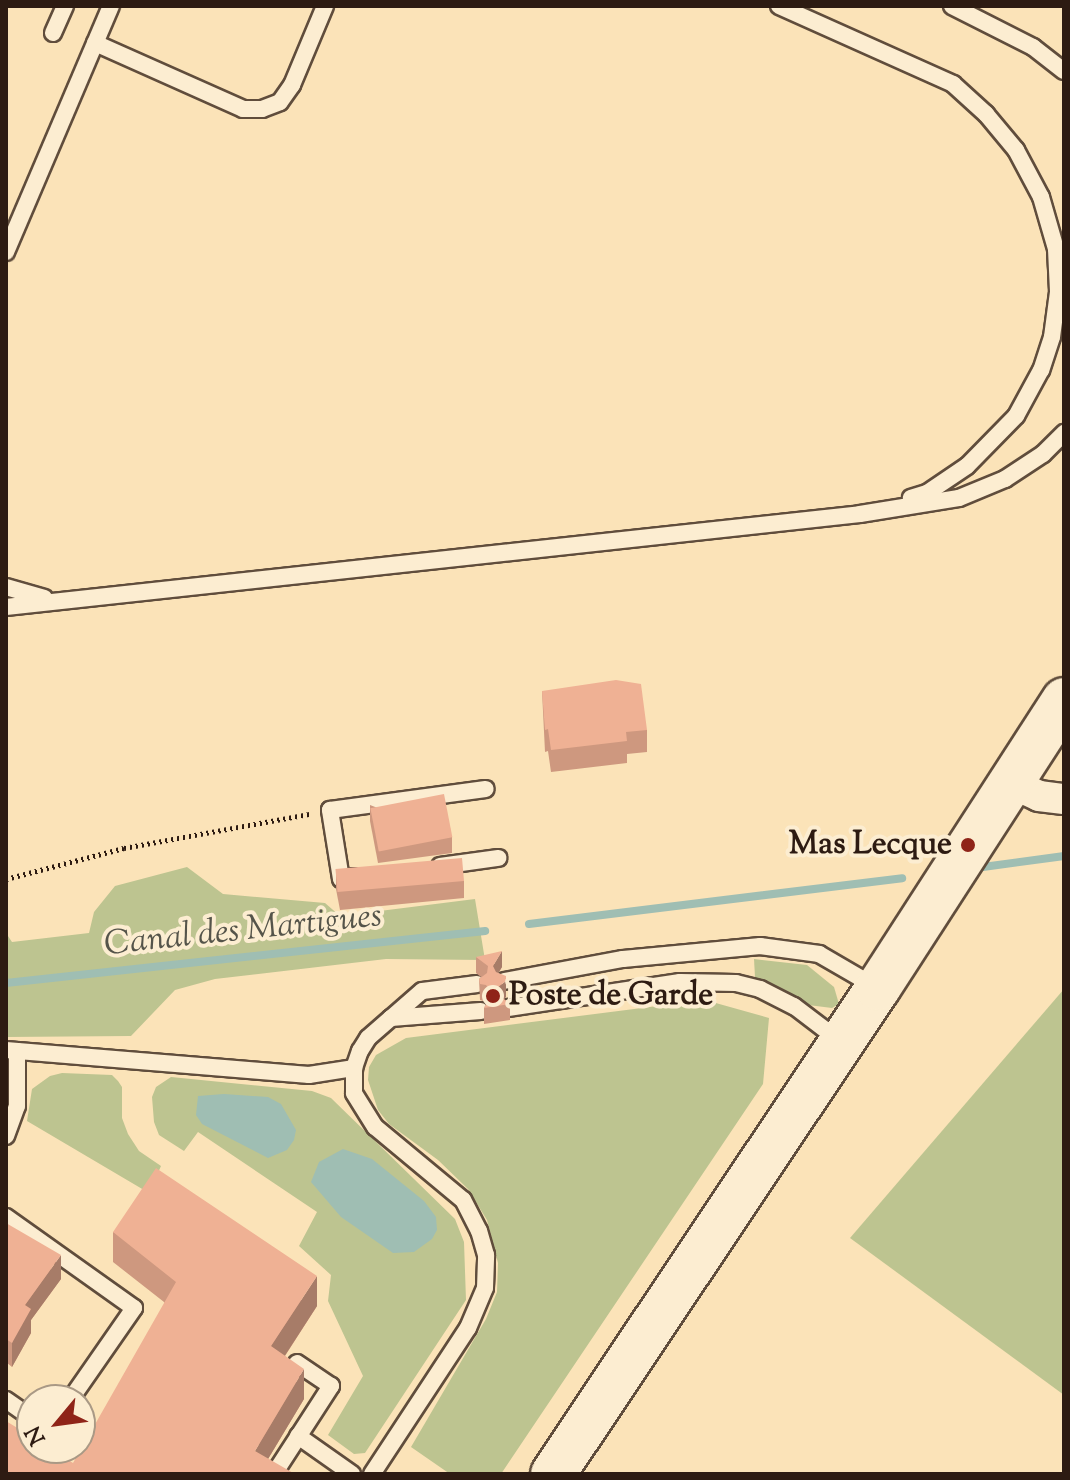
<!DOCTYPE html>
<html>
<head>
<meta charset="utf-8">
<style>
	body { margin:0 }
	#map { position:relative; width:1070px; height:1480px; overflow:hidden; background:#fbe3b8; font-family:"Sorts Mill Goudy",serif }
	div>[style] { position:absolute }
	.green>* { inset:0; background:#bdc490 }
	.water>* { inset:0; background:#9fbeb3 }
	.stream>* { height:8px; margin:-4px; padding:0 4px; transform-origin:4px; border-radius:4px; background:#9fbeb3 }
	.path>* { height:5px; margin-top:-2.5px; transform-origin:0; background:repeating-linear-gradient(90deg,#2d1b12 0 2px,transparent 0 6px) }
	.roads { filter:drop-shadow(2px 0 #604d3c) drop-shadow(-2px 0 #604d3c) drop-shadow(0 2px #604d3c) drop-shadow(0 -2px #604d3c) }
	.lane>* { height:16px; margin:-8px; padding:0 8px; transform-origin:8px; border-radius:8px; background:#fcedd1 }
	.street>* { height:30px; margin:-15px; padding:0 15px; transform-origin:15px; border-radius:15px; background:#fcedd1 }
	.secondary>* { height:44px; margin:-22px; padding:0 22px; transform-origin:22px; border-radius:22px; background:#fcedd1 }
	.wall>* { inset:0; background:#ce987f }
	.shaded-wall>* { inset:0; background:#a77c68 }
	.building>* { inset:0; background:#efb194; transform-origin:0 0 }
	.dots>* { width:22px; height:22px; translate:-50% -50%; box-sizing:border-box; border:4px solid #fcedd1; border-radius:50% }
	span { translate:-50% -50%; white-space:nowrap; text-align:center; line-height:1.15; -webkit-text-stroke:8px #fcedd1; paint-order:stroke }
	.poi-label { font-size:32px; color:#2d1b12; font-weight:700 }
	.right { translate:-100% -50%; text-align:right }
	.left { translate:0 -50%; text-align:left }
	.water-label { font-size:34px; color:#55544a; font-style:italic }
	.frame { position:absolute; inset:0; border:8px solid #2d1b12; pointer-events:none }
	.north { position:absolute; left:16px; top:1384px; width:80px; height:80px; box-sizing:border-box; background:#fcedd1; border:2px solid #a99985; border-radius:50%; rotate:241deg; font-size:22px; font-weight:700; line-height:32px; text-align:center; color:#2d1b12 }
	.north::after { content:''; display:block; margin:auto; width:28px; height:36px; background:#8f2418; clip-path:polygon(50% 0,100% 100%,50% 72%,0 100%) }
</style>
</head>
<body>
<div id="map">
	<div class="green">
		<div style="clip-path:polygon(187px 867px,223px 894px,325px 903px,340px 916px,475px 899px,485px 960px,386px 959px,215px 979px,175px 990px,131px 1036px,6px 1037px,6px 933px,12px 942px,89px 933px,94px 912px,115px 886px)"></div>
		<div style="clip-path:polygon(754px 959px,807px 965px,834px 987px,839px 1004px,832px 1008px,808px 1005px,755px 977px)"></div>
		<div style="clip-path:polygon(1064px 989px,1064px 1395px,850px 1238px)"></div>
		<div style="clip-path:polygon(705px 1000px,769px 1018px,763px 1084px,501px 1474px,450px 1474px,411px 1447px,486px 1319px,497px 1292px,498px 1263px,487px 1220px,468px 1189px,438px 1160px,389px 1124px,378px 1110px,368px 1080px,369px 1067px,376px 1055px,406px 1038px)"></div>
		<div style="clip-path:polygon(62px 1073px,112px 1075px,118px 1081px,122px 1087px,122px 1118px,128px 1134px,139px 1151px,161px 1166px,149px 1193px,27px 1121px,32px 1089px,50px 1076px)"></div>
		<div style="clip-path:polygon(171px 1077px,312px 1091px,331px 1098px,455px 1219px,464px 1242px,466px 1300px,365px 1453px,354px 1454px,328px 1435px,363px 1376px,328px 1301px,331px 1275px,299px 1246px,317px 1212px,198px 1132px,184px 1151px,159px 1135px,154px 1122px,152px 1097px,156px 1087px)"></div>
	</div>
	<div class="water">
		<div style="clip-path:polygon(224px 1094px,268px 1097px,281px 1104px,296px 1130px,294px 1140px,287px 1150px,268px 1158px,202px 1124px,196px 1115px,198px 1096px)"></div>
		<div style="clip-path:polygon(343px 1149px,372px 1159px,424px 1201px,436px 1217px,437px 1230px,432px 1239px,414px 1252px,393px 1253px,341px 1217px,311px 1182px,319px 1162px)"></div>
	</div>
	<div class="stream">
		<div style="left:983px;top:867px;width:82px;rotate:-7.7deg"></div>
		<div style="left:529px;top:924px;width:376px;rotate:-7deg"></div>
		<div style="left:6px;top:983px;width:482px;rotate:-6.2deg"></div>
	</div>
	<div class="path">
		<div style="left:6px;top:879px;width:122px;rotate:-14.7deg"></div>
		<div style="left:124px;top:848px;width:189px;rotate:-10.4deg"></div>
	</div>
	<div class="roads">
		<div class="lane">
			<div style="left:779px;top:6px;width:191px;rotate:24.1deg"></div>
			<div style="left:953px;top:84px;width:45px;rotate:42.3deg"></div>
			<div style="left:986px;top:114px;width:47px;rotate:50.2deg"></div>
			<div style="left:1016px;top:150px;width:53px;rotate:62deg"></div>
			<div style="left:1041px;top:197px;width:54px;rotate:73.9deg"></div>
			<div style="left:1056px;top:249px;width:43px;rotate:87.3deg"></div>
			<div style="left:1058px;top:292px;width:45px;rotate:97.6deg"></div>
			<div style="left:1052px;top:337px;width:35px;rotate:108deg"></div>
			<div style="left:1041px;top:370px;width:52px;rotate:118.5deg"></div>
			<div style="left:1016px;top:416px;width:70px;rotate:134.4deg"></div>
			<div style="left:967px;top:466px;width:48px;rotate:146deg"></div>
			<div style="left:927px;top:493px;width:17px;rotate:163deg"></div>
			<div style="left:952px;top:6px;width:91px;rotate:26.8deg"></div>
			<div style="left:1033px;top:47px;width:39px;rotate:38deg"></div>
			<div style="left:53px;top:33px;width:30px;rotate:-66deg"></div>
			<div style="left:95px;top:43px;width:162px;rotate:24deg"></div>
			<div style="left:243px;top:109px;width:19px"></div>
			<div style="left:262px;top:109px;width:19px;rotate:-21deg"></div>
			<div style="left:280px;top:102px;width:21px;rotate:-55deg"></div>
			<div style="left:292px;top:85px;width:86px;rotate:-67.3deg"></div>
			<div style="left:6px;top:252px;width:267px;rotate:-66.9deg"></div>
			<div style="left:6px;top:587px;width:40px;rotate:16deg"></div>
			<div style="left:6px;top:607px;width:859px;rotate:-6.21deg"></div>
			<div style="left:860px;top:514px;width:100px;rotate:-9.2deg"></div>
			<div style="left:959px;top:498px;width:50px;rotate:-22.4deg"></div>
			<div style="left:1005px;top:479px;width:45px;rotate:-33.3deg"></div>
			<div style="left:1043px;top:454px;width:30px;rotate:-45deg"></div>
			<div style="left:440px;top:866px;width:59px;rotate:-7.9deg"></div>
			<div style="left:354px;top:877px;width:13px;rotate:171deg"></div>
			<div style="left:341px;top:879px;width:70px;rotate:-99.1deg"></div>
			<div style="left:330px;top:810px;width:157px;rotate:-7.7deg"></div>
			<div style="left:504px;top:981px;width:121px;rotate:-10.5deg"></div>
			<div style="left:623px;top:959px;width:138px;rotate:-5.4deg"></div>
			<div style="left:760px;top:946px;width:60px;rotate:7.7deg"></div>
			<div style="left:819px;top:954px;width:66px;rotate:30.1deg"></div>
			<div style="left:477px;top:984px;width:55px;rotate:172.7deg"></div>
			<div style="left:422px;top:991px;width:41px;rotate:138.9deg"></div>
			<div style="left:391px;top:1018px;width:90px;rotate:-4.4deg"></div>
			<div style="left:508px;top:1008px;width:174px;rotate:-8.6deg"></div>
			<div style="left:680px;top:982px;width:56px;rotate:1deg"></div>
			<div style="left:736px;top:983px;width:25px;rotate:14deg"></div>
			<div style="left:760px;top:989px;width:38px;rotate:27deg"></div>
			<div style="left:794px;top:1006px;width:58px;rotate:37.3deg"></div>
			<div style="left:6px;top:1050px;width:304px;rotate:4.7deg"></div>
			<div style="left:309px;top:1075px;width:46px;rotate:-8.8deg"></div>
			<div style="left:6px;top:1136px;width:32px;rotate:-70deg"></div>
			<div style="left:17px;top:1106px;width:55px;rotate:-90deg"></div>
			<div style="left:6px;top:1217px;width:157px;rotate:35.4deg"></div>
			<div style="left:134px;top:1308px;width:112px;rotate:124.8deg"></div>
			<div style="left:6px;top:1400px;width:32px;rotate:35deg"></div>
			<div style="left:298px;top:1436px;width:66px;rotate:35.1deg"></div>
			<div style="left:274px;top:1474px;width:105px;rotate:-57.1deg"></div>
			<div style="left:331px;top:1386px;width:41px;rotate:-145.9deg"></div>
			<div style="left:372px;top:1474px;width:175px;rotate:-56.7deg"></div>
			<div style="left:468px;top:1328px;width:43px;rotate:-67deg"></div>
			<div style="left:485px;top:1288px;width:33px;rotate:-88deg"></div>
			<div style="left:486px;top:1255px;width:25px;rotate:-106deg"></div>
			<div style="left:479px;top:1231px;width:35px;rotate:-117deg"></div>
			<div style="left:463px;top:1200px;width:114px;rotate:-140.3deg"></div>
			<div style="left:375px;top:1127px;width:40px;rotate:-122deg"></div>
			<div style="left:354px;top:1093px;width:25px;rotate:-90deg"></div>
			<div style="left:354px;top:1068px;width:18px;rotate:-71deg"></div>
			<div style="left:360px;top:1051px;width:15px;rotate:-58deg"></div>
			<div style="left:368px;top:1038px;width:30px;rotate:-41deg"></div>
		</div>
		<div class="street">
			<div style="left:1009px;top:782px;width:33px;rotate:25deg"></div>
			<div style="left:1039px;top:796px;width:25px;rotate:7deg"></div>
		</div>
		<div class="secondary">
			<div style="left:553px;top:1474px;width:585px;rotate:-56.23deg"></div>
			<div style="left:878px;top:988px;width:343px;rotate:-57.1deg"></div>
		</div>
	</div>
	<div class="wall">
		<div style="clip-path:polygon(542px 691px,647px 730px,647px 752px,627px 754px,627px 763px,551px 772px,548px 751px,545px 752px)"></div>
		<div style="clip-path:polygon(370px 805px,452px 837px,452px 853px,378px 863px,370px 821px)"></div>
		<div style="clip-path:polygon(336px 873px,464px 881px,464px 898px,340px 910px,336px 889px)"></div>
		<div style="clip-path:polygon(476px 957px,502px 967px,498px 973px,506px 997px,504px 999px,510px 1004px,510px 1020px,484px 1024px,484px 1008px,487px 1002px,480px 1000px,479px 979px,481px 977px,476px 973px)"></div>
		<div style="clip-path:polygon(6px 1224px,61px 1279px,31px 1320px,31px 1333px,12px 1367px,6px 1362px)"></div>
		<div style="clip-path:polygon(113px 1232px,317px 1306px,285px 1356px,304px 1399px,268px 1459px,164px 1302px,113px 1262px)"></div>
	</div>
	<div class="shaded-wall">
		<div style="clip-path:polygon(502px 951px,502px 967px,493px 982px,493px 966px)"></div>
		<div style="clip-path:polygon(506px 981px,506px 997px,498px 1003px,497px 1006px,498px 987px)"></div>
		<div style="clip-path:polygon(61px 1255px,61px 1279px,31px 1320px,31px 1333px,12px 1367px,12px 1343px,25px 1305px)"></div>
		<div style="clip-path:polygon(317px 1276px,317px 1306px,271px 1377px,271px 1346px)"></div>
		<div style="clip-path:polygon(304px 1369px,304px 1399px,259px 1474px,255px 1451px)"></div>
	</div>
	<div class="building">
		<div style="clip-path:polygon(616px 680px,641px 684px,647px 730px,626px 732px,627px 741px,551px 750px,548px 729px,545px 730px,542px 691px)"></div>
		<div style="left:444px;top:794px;width:44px;height:75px;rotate:79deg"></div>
		<div style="left:462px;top:858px;width:23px;height:127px;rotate:85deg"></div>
		<div style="clip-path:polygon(502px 951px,493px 966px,496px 972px,506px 976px,506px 981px,498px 987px,497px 994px,510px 1004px,484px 1008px,492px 993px,486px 985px,480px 984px,479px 979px,487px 973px,488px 966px,476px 957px)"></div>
		<div style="clip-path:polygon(156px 1168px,317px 1276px,271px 1346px,304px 1369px,255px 1451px,295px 1474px,6px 1474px,6px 1421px,32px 1437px,32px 1448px,49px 1448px,73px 1463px,176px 1282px,113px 1232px)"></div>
		<div style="clip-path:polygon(6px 1223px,61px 1255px,25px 1305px,31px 1309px,12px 1343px,6px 1339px)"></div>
	</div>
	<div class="dots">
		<div style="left:968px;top:845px;background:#8f2418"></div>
		<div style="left:493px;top:996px;background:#8f2418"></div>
	</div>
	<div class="poi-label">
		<span class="right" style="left:952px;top:845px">Mas Lecque</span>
		<span class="left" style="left:509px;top:996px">Poste de Garde</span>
	</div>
	<div class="water-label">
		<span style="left:243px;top:931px;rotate:-6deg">Canal des Martigues</span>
	</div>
	<div class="frame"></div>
	<div class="north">N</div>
</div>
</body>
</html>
